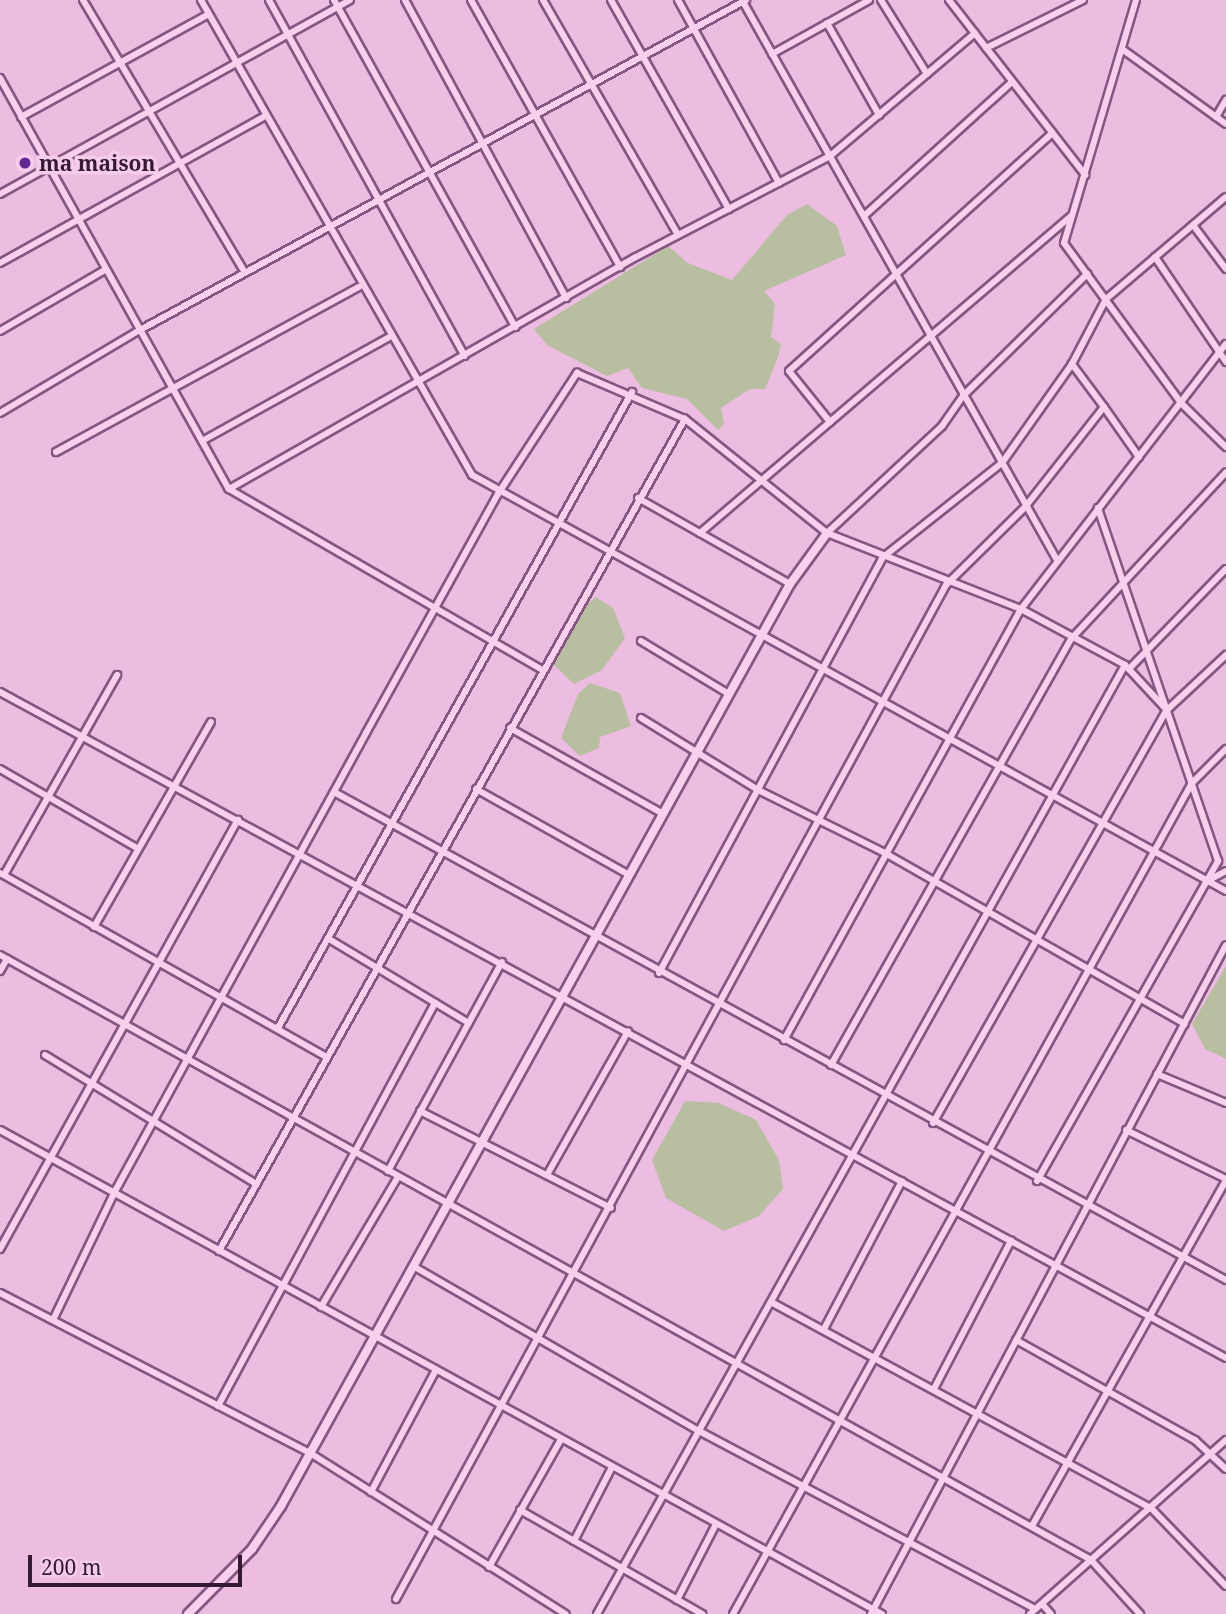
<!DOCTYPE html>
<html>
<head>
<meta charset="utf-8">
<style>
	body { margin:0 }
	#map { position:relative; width:1226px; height:1614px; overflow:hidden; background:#edbce1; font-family:"Noto Serif",serif }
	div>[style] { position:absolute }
	.water>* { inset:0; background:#b7bfa0 }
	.roads { filter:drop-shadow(2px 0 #855681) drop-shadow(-2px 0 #855681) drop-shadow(0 2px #855681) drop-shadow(0 -2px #855681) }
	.minor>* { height:6px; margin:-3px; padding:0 3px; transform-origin:3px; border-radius:3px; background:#f9cfee }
	.tertiary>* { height:8px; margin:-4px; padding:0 4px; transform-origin:4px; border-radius:4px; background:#f9cfee }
	.dots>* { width:19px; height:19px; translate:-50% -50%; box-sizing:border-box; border:4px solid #f5ccea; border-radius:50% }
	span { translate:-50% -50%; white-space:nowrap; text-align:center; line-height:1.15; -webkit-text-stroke:7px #f5ccea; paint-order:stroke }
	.poi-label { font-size:21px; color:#341b33; font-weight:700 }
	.left { translate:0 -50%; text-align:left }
	.scale { position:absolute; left:28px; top:1555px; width:214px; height:32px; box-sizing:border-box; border:4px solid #341b33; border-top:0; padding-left:9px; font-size:21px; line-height:24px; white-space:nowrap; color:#341b33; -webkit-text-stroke:5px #f5ccea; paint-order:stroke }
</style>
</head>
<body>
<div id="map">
	<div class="water">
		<div style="clip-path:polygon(807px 204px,837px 226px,846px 255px,764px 291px,775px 304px,771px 337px,781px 344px,778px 357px,765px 389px,750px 389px,721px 408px,724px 424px,718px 430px,687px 399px,642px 388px,628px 368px,607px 376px,547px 345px,534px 329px,668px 246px,688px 263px,732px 280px,787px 215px)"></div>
		<div style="clip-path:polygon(596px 597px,613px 608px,625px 638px,602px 670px,574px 684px,553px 664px,580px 611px)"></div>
		<div style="clip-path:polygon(590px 683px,620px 693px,631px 726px,600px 737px,599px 748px,580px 756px,561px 738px,578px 694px)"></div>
		<div style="clip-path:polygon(1226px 966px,1226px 1059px,1205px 1049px,1192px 1024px)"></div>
		<div style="clip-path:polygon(685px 1101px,719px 1103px,756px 1120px,779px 1160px,783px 1189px,759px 1216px,724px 1231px,666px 1198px,652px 1160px)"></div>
	</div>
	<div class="roads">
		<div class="minor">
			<div style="left:83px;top:0;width:317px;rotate:59.3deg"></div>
			<div style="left:201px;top:0;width:547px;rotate:60.29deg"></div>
			<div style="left:472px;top:475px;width:861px;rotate:28.89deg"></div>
			<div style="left:269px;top:0;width:406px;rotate:61.2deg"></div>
			<div style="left:334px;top:0;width:374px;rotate:61deg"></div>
			<div style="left:405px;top:0;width:339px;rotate:61.6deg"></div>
			<div style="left:471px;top:0;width:306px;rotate:60.8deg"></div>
			<div style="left:543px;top:0;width:271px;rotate:60.1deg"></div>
			<div style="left:611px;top:0;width:240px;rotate:60.6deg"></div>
			<div style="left:678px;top:0;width:209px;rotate:61.1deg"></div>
			<div style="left:742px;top:0;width:643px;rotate:60.64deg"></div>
			<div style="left:881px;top:0;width:87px;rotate:58.1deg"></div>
			<div style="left:949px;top:0;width:222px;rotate:52.1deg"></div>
			<div style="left:1136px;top:0;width:253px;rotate:106.5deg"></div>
			<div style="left:1064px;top:243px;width:198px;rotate:53.8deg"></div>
			<div style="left:1181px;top:403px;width:63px;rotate:44.4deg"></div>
			<div style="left:827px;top:23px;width:106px;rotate:60.5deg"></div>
			<div style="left:986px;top:48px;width:108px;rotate:-26.3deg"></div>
			<div style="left:1122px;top:49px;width:128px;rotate:35.8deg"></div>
			<div style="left:772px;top:54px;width:111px;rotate:-29.1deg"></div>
			<div style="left:0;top:78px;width:470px;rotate:60.9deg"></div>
			<div style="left:229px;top:489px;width:362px;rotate:30deg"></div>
			<div style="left:21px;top:117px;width:214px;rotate:-28.7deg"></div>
			<div style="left:1216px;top:117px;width:20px;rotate:-60deg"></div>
			<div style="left:0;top:194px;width:400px;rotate:-29deg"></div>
			<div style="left:864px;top:216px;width:200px;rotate:-42.2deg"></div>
			<div style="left:1193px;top:225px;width:55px;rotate:53.1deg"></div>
			<div style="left:1155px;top:257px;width:127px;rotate:55.9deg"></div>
			<div style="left:0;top:263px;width:303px;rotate:-29deg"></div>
			<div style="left:0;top:331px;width:121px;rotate:-30.2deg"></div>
			<div style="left:1104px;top:407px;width:61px;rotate:55deg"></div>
			<div style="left:0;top:413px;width:163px;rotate:-30.7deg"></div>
			<div style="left:140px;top:330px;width:690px;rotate:-28.57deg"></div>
			<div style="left:830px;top:422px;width:65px;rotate:-128.8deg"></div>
			<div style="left:789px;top:371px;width:355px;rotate:-42.1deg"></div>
			<div style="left:202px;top:441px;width:213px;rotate:-29deg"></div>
			<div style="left:56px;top:452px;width:345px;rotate:-28.6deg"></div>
			<div style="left:229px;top:489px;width:468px;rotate:-29.7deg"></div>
			<div style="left:636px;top:257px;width:219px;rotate:-27.5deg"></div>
			<div style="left:830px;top:156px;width:190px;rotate:-40.3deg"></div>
			<div style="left:638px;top:498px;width:175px;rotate:29.5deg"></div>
			<div style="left:700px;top:533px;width:488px;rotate:-40.5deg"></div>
			<div style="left:827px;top:533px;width:157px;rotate:-42.9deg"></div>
			<div style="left:942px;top:426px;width:38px;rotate:-55deg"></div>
			<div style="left:964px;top:395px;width:173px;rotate:-44.5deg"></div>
			<div style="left:641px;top:641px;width:103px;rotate:31.1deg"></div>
			<div style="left:1129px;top:669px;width:139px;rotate:-45.9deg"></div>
			<div style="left:0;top:692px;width:1395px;rotate:28.51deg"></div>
			<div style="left:641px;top:718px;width:137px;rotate:31.6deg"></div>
			<div style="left:758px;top:790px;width:142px;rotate:26.4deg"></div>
			<div style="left:885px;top:853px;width:345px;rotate:29.7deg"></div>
			<div style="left:510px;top:728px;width:176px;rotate:29.3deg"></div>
			<div style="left:0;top:769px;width:158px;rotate:30deg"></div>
			<div style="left:476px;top:789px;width:176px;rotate:29.3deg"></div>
			<div style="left:334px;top:792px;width:1017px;rotate:28.68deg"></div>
			<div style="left:0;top:873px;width:375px;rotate:29.4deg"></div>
			<div style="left:4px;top:875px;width:230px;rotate:-60.5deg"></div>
			<div style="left:1209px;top:880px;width:19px;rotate:-28deg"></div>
			<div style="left:94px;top:927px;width:236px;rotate:-60.3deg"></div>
			<div style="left:329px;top:939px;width:163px;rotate:31deg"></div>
			<div style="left:0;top:955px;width:1248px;rotate:29.01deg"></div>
			<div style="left:1091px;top:1560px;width:73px;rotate:47.8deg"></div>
			<div style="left:0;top:971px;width:14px;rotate:-60deg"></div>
			<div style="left:659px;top:973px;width:471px;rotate:-61.7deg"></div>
			<div style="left:882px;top:558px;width:153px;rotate:-38.4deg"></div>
			<div style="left:1002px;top:463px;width:121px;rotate:-54.7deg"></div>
			<div style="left:278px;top:1028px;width:728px;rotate:-60.9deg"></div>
			<div style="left:784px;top:1040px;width:492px;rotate:-61.2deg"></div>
			<div style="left:1021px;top:609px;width:335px;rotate:-52.3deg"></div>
			<div style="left:45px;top:1055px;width:247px;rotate:31.4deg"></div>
			<div style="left:831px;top:1065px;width:490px;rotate:-60.6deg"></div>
			<div style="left:1072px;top:638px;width:226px;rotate:-47.1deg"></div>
			<div style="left:1157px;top:1074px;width:75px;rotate:22.8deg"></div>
			<div style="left:420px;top:1111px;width:214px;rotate:26.9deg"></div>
			<div style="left:933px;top:1123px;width:475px;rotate:-60.5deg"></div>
			<div style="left:1167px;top:710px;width:81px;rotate:-43deg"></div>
			<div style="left:0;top:1130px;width:1006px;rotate:28.76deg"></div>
			<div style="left:1126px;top:1130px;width:111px;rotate:26.1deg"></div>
			<div style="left:388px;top:1171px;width:238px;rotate:-61.4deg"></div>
			<div style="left:547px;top:1175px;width:165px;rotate:-60.6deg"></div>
			<div style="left:1037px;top:1181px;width:368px;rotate:-60.5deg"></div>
			<div style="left:1218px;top:861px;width:373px;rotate:-108.8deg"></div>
			<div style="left:0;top:1249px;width:491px;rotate:-61deg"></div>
			<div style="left:219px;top:1251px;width:954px;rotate:-60.75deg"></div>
			<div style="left:413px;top:1266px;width:330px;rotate:30deg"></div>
			<div style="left:699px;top:1431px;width:380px;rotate:27.9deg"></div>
			<div style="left:0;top:1293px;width:349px;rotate:27.3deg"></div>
			<div style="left:310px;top:1453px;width:302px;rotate:32.2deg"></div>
			<div style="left:771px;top:1302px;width:432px;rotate:28.5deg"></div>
			<div style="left:1151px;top:1508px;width:108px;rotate:46.1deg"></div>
			<div style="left:321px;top:1307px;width:151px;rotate:-59.4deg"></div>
			<div style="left:53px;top:1320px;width:141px;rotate:-64.3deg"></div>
			<div style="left:114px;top:1193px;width:525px;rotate:-61.28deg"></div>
			<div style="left:366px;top:733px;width:273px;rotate:-61.1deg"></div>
			<div style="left:498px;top:494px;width:145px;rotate:-56.9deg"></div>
			<div style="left:577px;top:373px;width:117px;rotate:23.1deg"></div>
			<div style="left:685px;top:419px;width:182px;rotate:38.8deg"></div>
			<div style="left:827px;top:533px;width:208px;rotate:21.4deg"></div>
			<div style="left:1021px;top:609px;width:118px;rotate:28.3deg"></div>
			<div style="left:1125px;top:665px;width:62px;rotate:47deg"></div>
			<div style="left:824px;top:1329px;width:167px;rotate:-62.2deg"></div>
			<div style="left:1016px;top:1340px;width:205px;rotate:29.2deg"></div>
			<div style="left:1195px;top:1440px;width:42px;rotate:43.1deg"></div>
			<div style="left:935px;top:1387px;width:165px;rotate:-62.5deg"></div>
			<div style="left:218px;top:1406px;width:458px;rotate:-61.7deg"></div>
			<div style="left:371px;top:1492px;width:138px;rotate:-62deg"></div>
			<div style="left:520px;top:1510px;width:210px;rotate:29.7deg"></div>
			<div style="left:1032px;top:1526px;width:397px;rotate:-60.7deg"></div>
			<div style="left:574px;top:1541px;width:83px;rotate:-62.8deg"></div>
			<div style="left:489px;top:1567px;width:147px;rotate:-60.6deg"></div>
			<div style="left:396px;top:1599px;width:1154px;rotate:-61.52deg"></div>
			<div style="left:946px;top:585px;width:112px;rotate:-44.6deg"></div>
			<div style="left:1026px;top:506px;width:126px;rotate:-51.8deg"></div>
			<div style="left:1104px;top:407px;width:54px;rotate:-126.7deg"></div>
			<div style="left:1072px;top:364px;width:73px;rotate:-62.4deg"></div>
			<div style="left:1106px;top:299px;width:157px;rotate:-40.4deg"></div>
			<div style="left:677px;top:1600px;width:85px;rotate:-62.8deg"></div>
			<div style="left:1042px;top:1604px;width:13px;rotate:48deg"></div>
			<div style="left:597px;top:1614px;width:1086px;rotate:-60.91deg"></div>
			<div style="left:733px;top:1614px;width:949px;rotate:-61.09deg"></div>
			<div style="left:1192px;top:783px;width:48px;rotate:-45deg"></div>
			<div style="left:871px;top:1614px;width:757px;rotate:-62.05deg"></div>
			<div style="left:1030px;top:1614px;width:262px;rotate:-41.6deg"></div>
		</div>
		<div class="tertiary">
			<div style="left:188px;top:1614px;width:91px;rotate:-45.4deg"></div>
			<div style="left:252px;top:1549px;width:52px;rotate:-56deg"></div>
			<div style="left:281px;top:1506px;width:1053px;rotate:-61.1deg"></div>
			<div style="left:790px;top:584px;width:63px;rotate:-54deg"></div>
		</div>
	</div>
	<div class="dots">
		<div style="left:25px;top:163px;background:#622694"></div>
	</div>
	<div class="poi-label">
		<span class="left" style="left:39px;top:163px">ma maison</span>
	</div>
	<div class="scale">200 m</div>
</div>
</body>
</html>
